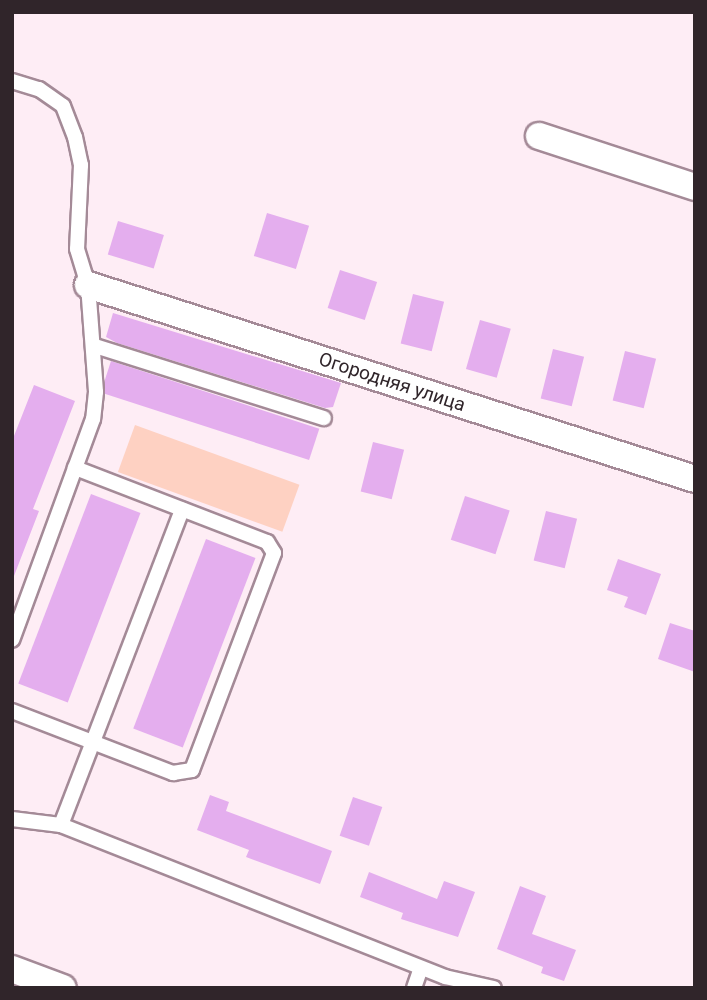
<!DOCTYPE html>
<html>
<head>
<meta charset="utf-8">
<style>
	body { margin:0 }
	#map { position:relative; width:707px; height:1000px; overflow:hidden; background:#feedf5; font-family:Roboto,sans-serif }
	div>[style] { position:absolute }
	.green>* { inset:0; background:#fed1c2; transform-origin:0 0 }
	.building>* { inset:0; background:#e4aeee; transform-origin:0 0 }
	.roads { filter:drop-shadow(2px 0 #a48a97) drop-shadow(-2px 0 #a48a97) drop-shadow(0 2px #a48a97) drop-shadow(0 -2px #a48a97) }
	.service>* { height:14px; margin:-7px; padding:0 7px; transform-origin:7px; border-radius:7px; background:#fff }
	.minor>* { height:26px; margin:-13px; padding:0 13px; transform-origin:13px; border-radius:13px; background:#fff }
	span { translate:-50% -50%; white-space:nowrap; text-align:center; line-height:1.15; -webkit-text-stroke:6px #fff; paint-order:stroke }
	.street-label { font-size:19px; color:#30252a }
	.frame { position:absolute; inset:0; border:14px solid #30252a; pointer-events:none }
</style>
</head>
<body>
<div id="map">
	<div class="green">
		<div style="left:135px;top:425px;width:175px;height:50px;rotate:20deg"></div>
	</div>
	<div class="building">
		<div style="left:267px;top:213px;width:44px;height:45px;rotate:17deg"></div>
		<div style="left:118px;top:221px;width:48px;height:35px;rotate:17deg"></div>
		<div style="left:340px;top:270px;width:39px;height:40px;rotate:18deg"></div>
		<div style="left:413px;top:294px;width:32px;height:51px;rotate:14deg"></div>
		<div style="clip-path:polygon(113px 313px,341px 383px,333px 407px,325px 408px,117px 343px,106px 337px)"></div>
		<div style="left:480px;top:320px;width:32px;height:51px;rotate:16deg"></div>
		<div style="left:553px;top:349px;width:32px;height:51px;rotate:14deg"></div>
		<div style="left:625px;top:351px;width:32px;height:51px;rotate:14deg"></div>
		<div style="left:111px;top:361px;width:219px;height:33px;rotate:18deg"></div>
		<div style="clip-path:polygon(34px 385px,75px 401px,33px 509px,39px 511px,14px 576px,12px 441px)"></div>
		<div style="left:373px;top:442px;width:32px;height:51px;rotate:14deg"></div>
		<div style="left:91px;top:494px;width:53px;height:203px;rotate:21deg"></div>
		<div style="left:465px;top:496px;width:47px;height:46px;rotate:18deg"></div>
		<div style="left:546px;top:511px;width:32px;height:51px;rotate:14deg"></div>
		<div style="left:206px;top:539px;width:53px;height:203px;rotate:21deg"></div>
		<div style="clip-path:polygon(618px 559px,661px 574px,646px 615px,624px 607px,628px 597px,607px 590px)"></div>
		<div style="clip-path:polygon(670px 623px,695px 631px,695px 672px,658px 659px)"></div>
		<div style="clip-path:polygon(210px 795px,229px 802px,226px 811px,332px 851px,320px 884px,246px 857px,249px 850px,197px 830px)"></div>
		<div style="left:353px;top:797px;width:31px;height:41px;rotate:19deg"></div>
		<div style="clip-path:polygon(369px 872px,437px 899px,444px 881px,475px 892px,458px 937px,401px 919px,403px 913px,360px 897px)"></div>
		<div style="clip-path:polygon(520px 886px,546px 896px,532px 934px,576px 950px,564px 981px,541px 973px,543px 967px,497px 949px)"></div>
	</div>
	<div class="roads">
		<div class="service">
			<div style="left:12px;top:81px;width:28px;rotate:17deg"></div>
			<div style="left:39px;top:89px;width:29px;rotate:35deg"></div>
			<div style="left:63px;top:106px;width:33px;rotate:69deg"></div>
			<div style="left:75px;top:137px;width:29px;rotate:78deg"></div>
			<div style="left:81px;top:165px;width:84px;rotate:92.7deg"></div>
			<div style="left:77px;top:249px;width:38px;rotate:73deg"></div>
			<div style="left:88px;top:285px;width:107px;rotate:85.7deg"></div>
			<div style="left:96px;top:392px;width:27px;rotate:96deg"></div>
			<div style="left:93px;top:419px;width:235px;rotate:110.1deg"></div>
			<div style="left:95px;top:346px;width:240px;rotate:17.5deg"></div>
			<div style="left:12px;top:711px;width:173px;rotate:21.1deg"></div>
			<div style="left:173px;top:773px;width:19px;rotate:-9deg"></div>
			<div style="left:192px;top:770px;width:232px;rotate:-69.3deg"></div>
			<div style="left:274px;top:553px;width:13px;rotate:-122deg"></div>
			<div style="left:267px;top:542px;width:206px;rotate:-158.9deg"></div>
			<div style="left:12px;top:819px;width:49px;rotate:7deg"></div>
			<div style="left:61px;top:825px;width:413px;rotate:21.6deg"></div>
			<div style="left:445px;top:977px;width:50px;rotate:12.7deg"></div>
			<div style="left:61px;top:825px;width:338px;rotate:-69deg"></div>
			<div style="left:414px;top:988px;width:21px;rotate:-71deg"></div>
		</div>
		<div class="minor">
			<div style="left:539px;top:136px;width:164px;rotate:18.1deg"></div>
			<div style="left:88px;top:285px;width:637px;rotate:17.72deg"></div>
			<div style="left:12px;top:969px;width:54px;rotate:20.4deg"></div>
		</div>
	</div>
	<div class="street-label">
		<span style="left:392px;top:382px;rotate:18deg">Огородняя улица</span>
	</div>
	<div class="frame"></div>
</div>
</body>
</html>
